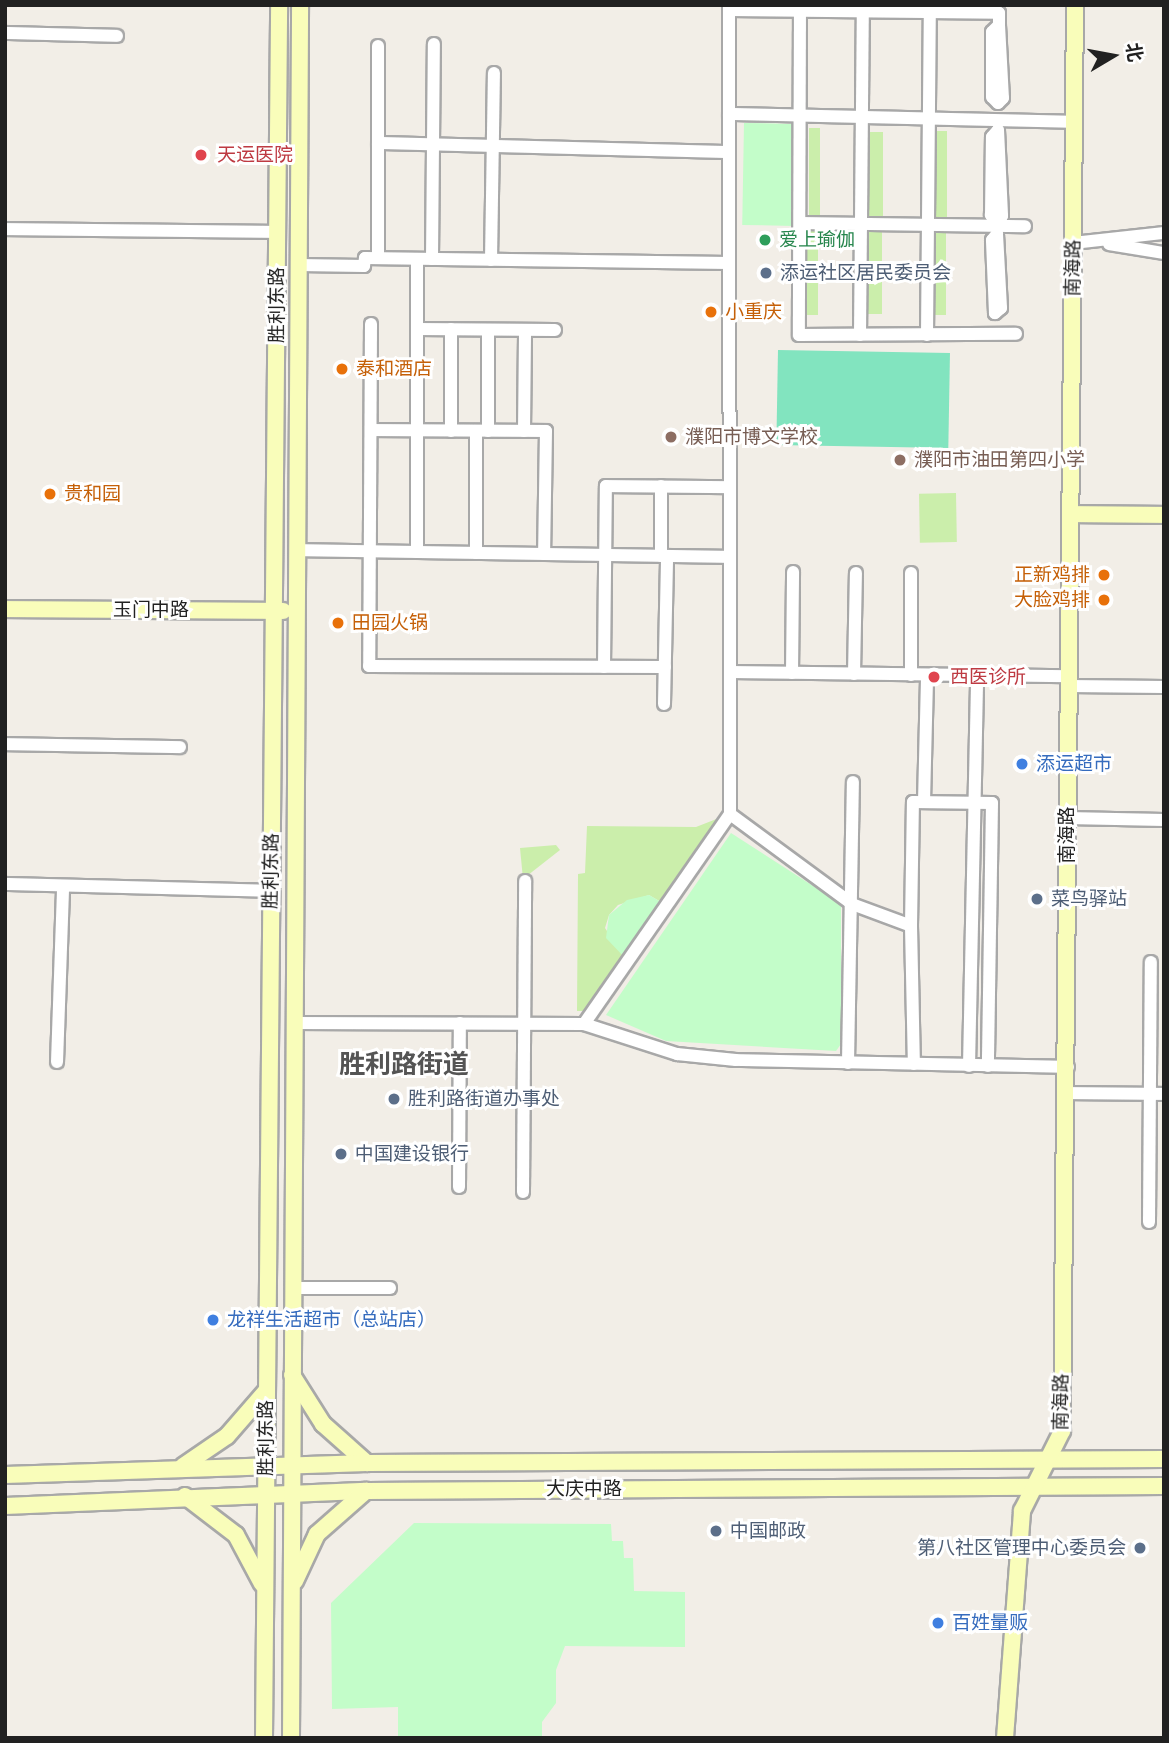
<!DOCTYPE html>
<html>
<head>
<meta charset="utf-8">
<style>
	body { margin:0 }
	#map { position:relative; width:1169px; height:1743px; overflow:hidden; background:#f2eee7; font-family:"Fira Sans","Noto Sans SC",sans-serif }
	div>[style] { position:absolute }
	.grass>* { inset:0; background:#cbeeab; transform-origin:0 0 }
	.park>* { inset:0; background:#c3fdc9; transform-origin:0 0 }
	.pitch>* { inset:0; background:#82e4bf; transform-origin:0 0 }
	.roads { filter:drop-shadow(2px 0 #a8a8a8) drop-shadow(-2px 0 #a8a8a8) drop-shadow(0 2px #a8a8a8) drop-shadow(0 -2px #a8a8a8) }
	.street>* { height:12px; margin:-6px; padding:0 6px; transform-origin:6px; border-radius:6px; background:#fff }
	.secondary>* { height:16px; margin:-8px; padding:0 8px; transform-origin:8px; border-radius:8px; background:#f9fdba }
	.dots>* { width:19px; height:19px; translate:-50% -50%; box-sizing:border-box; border:4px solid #fff; border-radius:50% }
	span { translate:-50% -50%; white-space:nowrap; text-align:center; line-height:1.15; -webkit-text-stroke:6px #fff; paint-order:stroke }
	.health-label { font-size:19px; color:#be3a42 }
	.left { translate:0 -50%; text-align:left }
	.leisure-label { font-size:19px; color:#27864d }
	.street-label { font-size:19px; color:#212121 }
	.service-label { font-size:19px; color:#4e5e75 }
	.right { translate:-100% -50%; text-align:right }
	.food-label { font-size:19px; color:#c56008 }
	.education-label { font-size:19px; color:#785e54 }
	.shop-label { font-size:19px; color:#366cbe }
	.district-label { font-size:26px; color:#545454; font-weight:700 }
	.frame { position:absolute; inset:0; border:7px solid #212121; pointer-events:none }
	.north { position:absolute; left:1078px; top:21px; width:70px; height:70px; -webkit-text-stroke:5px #fff; paint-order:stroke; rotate:80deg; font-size:19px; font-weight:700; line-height:28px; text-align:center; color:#212121 }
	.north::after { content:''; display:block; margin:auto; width:24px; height:32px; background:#212121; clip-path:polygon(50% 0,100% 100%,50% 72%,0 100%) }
</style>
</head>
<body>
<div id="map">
	<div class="grass">
		<div style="left:809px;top:128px;width:11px;height:87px"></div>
		<div style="left:932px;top:131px;width:15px;height:87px"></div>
		<div style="left:868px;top:132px;width:15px;height:86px"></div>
		<div style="left:807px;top:228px;width:11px;height:87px"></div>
		<div style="left:865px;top:229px;width:17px;height:85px"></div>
		<div style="left:931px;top:230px;width:15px;height:85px"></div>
		<div style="left:956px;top:493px;width:49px;height:37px;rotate:89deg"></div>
		<div style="clip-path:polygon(719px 818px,661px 902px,649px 895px,618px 905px,609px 915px,605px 928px,625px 958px,587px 1011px,577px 1011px,578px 874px,585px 873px,587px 826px,696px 827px)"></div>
		<div style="clip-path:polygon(556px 845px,560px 850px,523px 879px,520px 848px)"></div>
	</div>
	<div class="park">
		<div style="left:744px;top:123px;width:52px;height:102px;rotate:1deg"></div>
		<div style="clip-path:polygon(731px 833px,841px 904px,841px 1044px,836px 1051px,666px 1041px,606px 1015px)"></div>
		<div style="clip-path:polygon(649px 895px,661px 902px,625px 958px,606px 938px,609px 915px,627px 900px)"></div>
		<div style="clip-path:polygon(414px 1523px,611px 1524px,612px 1541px,623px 1541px,624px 1558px,633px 1558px,634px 1591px,685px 1592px,685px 1647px,565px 1646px,556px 1670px,556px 1703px,542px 1722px,542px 1738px,398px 1738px,398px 1707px,332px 1709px,331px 1603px)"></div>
	</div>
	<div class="pitch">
		<div style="left:778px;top:350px;width:172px;height:95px;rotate:1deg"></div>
	</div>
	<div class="roads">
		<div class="street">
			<div style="left:800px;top:5px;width:330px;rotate:90.2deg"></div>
			<div style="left:799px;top:335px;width:217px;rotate:-0.3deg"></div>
			<div style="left:729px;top:10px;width:270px;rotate:0.6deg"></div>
			<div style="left:999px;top:13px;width:12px;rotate:90deg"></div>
			<div style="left:999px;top:25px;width:73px;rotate:86.9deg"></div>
			<div style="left:1003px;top:98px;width:7px;rotate:135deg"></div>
			<div style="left:998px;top:103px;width:8px;rotate:-135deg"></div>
			<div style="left:992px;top:97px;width:65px;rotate:-90deg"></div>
			<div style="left:992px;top:32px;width:10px;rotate:-45deg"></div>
			<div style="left:5px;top:33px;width:112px;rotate:1.5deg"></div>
			<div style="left:729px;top:114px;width:346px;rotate:1.3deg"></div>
			<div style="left:998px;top:130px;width:86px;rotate:87.3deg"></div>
			<div style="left:1002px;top:216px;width:8px;rotate:135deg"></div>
			<div style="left:996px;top:222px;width:9px;rotate:-126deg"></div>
			<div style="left:991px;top:215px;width:78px;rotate:-89.3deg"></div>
			<div style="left:992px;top:137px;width:9px;rotate:-49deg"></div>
			<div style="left:378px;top:143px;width:351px;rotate:1.5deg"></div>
			<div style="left:800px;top:223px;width:225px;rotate:0.8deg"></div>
			<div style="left:5px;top:229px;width:273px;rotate:0.6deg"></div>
			<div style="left:997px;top:234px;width:74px;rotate:86.9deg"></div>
			<div style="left:1001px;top:308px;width:8px;rotate:140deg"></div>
			<div style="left:995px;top:313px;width:73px;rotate:-92.4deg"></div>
			<div style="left:992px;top:240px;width:8px;rotate:-50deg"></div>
			<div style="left:1073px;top:243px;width:92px;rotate:-6.3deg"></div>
			<div style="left:1109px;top:244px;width:56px;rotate:9.3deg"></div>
			<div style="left:378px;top:258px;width:212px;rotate:-90deg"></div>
			<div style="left:432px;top:259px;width:215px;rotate:-89.5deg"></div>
			<div style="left:491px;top:260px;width:187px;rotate:-89.1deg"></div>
			<div style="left:299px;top:265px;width:65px;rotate:0.9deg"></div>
			<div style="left:364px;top:266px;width:8px;rotate:-83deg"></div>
			<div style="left:365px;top:258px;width:364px;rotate:0.8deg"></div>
			<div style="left:371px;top:324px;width:342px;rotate:90.3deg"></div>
			<div style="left:369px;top:666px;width:296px;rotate:0.2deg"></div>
			<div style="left:417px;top:329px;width:138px;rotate:0.4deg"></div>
			<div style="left:451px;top:329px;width:102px;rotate:90deg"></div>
			<div style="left:488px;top:330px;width:101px;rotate:90deg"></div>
			<div style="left:860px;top:335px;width:324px;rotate:-89.5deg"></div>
			<div style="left:927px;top:335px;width:323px;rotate:-89.5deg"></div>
			<div style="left:371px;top:430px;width:175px;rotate:0.3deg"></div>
			<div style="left:546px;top:431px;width:123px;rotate:90.9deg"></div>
			<div style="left:524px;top:431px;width:101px;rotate:-89.4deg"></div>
			<div style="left:296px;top:550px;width:434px;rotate:0.9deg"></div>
			<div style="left:417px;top:552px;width:293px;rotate:-90deg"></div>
			<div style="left:476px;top:553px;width:122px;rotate:-90deg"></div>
			<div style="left:661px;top:556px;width:70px;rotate:-90deg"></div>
			<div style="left:604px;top:667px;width:181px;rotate:-89.4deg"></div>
			<div style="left:606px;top:486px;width:124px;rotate:0.5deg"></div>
			<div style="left:730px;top:672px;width:340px;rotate:0.7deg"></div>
			<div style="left:792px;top:673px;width:101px;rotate:-89.4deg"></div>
			<div style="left:854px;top:674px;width:101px;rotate:-88.9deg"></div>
			<div style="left:911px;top:675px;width:102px;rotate:-90deg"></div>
			<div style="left:1069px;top:686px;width:95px;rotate:0.6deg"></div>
			<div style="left:664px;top:704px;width:148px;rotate:-88.8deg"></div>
			<div style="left:5px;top:744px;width:175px;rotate:1deg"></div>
			<div style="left:924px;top:802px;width:127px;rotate:-88.6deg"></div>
			<div style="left:730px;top:814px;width:152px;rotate:36.4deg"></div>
			<div style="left:852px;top:904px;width:63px;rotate:20.4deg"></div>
			<div style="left:911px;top:926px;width:138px;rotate:88.8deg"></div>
			<div style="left:1067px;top:818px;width:97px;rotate:1.2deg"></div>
			<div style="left:5px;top:884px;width:266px;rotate:1.5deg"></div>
			<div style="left:911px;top:926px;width:124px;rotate:-89.1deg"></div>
			<div style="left:913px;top:802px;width:79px;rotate:0.7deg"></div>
			<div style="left:992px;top:803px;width:263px;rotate:90.9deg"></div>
			<div style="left:294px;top:1023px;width:290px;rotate:0.2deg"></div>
			<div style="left:584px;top:1024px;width:98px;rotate:17.9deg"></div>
			<div style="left:677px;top:1054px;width:59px;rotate:5.8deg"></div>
			<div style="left:736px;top:1060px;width:332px;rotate:1.2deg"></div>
			<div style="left:584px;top:1024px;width:256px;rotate:-55.2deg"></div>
			<div style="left:730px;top:814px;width:809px;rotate:-90.07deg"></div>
			<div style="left:57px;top:1062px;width:175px;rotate:-88deg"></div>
			<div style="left:848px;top:1063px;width:281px;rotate:-89deg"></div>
			<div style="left:969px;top:1066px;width:390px;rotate:-88.8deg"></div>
			<div style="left:1067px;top:1093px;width:97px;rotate:0.6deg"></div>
			<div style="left:459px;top:1187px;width:164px;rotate:-89.7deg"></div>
			<div style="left:523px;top:1192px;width:311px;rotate:-89.6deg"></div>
			<div style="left:1149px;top:1222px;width:260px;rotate:-89.6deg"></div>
			<div style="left:292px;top:1288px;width:98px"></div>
		</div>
		<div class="secondary">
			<div style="left:1072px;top:514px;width:92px;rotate:0.6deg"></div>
			<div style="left:5px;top:609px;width:278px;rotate:0.4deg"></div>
			<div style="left:292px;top:1375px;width:58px;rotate:57.7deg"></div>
			<div style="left:323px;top:1424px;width:59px;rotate:41.6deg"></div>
			<div style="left:183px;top:1466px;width:53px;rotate:-34.3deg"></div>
			<div style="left:227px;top:1436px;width:60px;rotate:-49.1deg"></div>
			<div style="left:5px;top:1475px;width:362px;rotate:-1.9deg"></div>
			<div style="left:367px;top:1463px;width:797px;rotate:-0.29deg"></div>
			<div style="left:185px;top:1496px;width:64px;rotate:37.4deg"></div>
			<div style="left:236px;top:1535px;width:55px;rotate:62deg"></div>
			<div style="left:5px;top:1506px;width:362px;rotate:-2.4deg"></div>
			<div style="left:367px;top:1491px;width:797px;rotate:-0.36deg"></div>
			<div style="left:295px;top:1581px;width:52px;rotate:-64.9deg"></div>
			<div style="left:317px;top:1534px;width:65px;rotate:-41.3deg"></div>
			<div style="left:264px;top:1738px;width:1733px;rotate:-89.5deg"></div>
			<div style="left:291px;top:1738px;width:1733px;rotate:-89.7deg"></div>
			<div style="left:1005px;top:1738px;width:228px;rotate:-85.7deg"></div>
			<div style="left:1022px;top:1511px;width:89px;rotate:-63.4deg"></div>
			<div style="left:1062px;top:1431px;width:1426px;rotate:-89.48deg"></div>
		</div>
	</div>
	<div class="dots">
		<div style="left:201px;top:155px;background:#e0444e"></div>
		<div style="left:765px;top:240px;background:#2e9e5b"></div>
		<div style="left:766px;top:273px;background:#5c6f8a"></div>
		<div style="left:711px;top:312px;background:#e8710a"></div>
		<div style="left:342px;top:369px;background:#e8710a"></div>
		<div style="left:671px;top:437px;background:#8d6e63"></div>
		<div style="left:900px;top:460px;background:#8d6e63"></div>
		<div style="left:50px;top:494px;background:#e8710a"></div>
		<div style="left:1104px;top:575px;background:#e8710a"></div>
		<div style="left:1104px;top:600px;background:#e8710a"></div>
		<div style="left:338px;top:623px;background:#e8710a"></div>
		<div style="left:934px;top:677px;background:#e0444e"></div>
		<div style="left:1022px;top:764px;background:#3f7fe0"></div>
		<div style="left:1037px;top:899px;background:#5c6f8a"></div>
		<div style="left:394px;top:1099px;background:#5c6f8a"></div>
		<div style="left:341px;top:1154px;background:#5c6f8a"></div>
		<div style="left:213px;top:1320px;background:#3f7fe0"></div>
		<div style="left:716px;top:1531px;background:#5c6f8a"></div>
		<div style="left:1140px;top:1548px;background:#5c6f8a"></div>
		<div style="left:938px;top:1623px;background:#3f7fe0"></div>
	</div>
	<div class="health-label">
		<span class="left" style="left:217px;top:155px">天运医院</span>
		<span class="left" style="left:950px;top:677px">西医诊所</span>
	</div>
	<div class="leisure-label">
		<span class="left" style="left:779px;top:240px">爱上瑜伽</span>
	</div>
	<div class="street-label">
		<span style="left:1073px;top:268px;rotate:-89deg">南海路</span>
		<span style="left:277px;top:305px;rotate:-90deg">胜利东路</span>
		<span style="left:151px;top:610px">玉门中路</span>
		<span style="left:1067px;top:835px;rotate:-90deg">南海路</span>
		<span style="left:271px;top:871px;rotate:-89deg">胜利东路</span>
		<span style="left:1061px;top:1402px;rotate:-89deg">南海路</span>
		<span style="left:266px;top:1438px;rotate:-90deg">胜利东路</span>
		<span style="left:584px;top:1489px">大庆中路</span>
	</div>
	<div class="service-label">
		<span class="left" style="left:780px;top:273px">添运社区居民委员会</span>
		<span class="left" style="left:1051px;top:899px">菜鸟驿站</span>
		<span class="left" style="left:408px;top:1099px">胜利路街道办事处</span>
		<span class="left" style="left:355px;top:1154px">中国建设银行</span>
		<span class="left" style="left:730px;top:1531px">中国邮政</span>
		<span class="right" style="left:1126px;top:1548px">第八社区管理中心委员会</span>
	</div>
	<div class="food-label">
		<span class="left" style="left:725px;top:312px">小重庆</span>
		<span class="left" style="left:356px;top:369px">泰和酒店</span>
		<span class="left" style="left:64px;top:494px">贵和园</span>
		<span class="right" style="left:1090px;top:575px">正新鸡排</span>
		<span class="right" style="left:1090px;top:600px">大脸鸡排</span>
		<span class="left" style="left:352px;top:623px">田园火锅</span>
	</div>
	<div class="education-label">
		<span class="left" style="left:685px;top:437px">濮阳市博文学校</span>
		<span class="left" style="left:914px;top:460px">濮阳市油田第四小学</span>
	</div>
	<div class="shop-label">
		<span class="left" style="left:1036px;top:764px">添运超市</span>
		<span class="left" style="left:227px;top:1320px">龙祥生活超市（总站店）</span>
		<span class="left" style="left:952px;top:1623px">百姓量贩</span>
	</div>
	<div class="district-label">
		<span style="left:404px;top:1065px">胜利路街道</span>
	</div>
	<div class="frame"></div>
	<div class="north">北</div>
</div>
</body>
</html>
